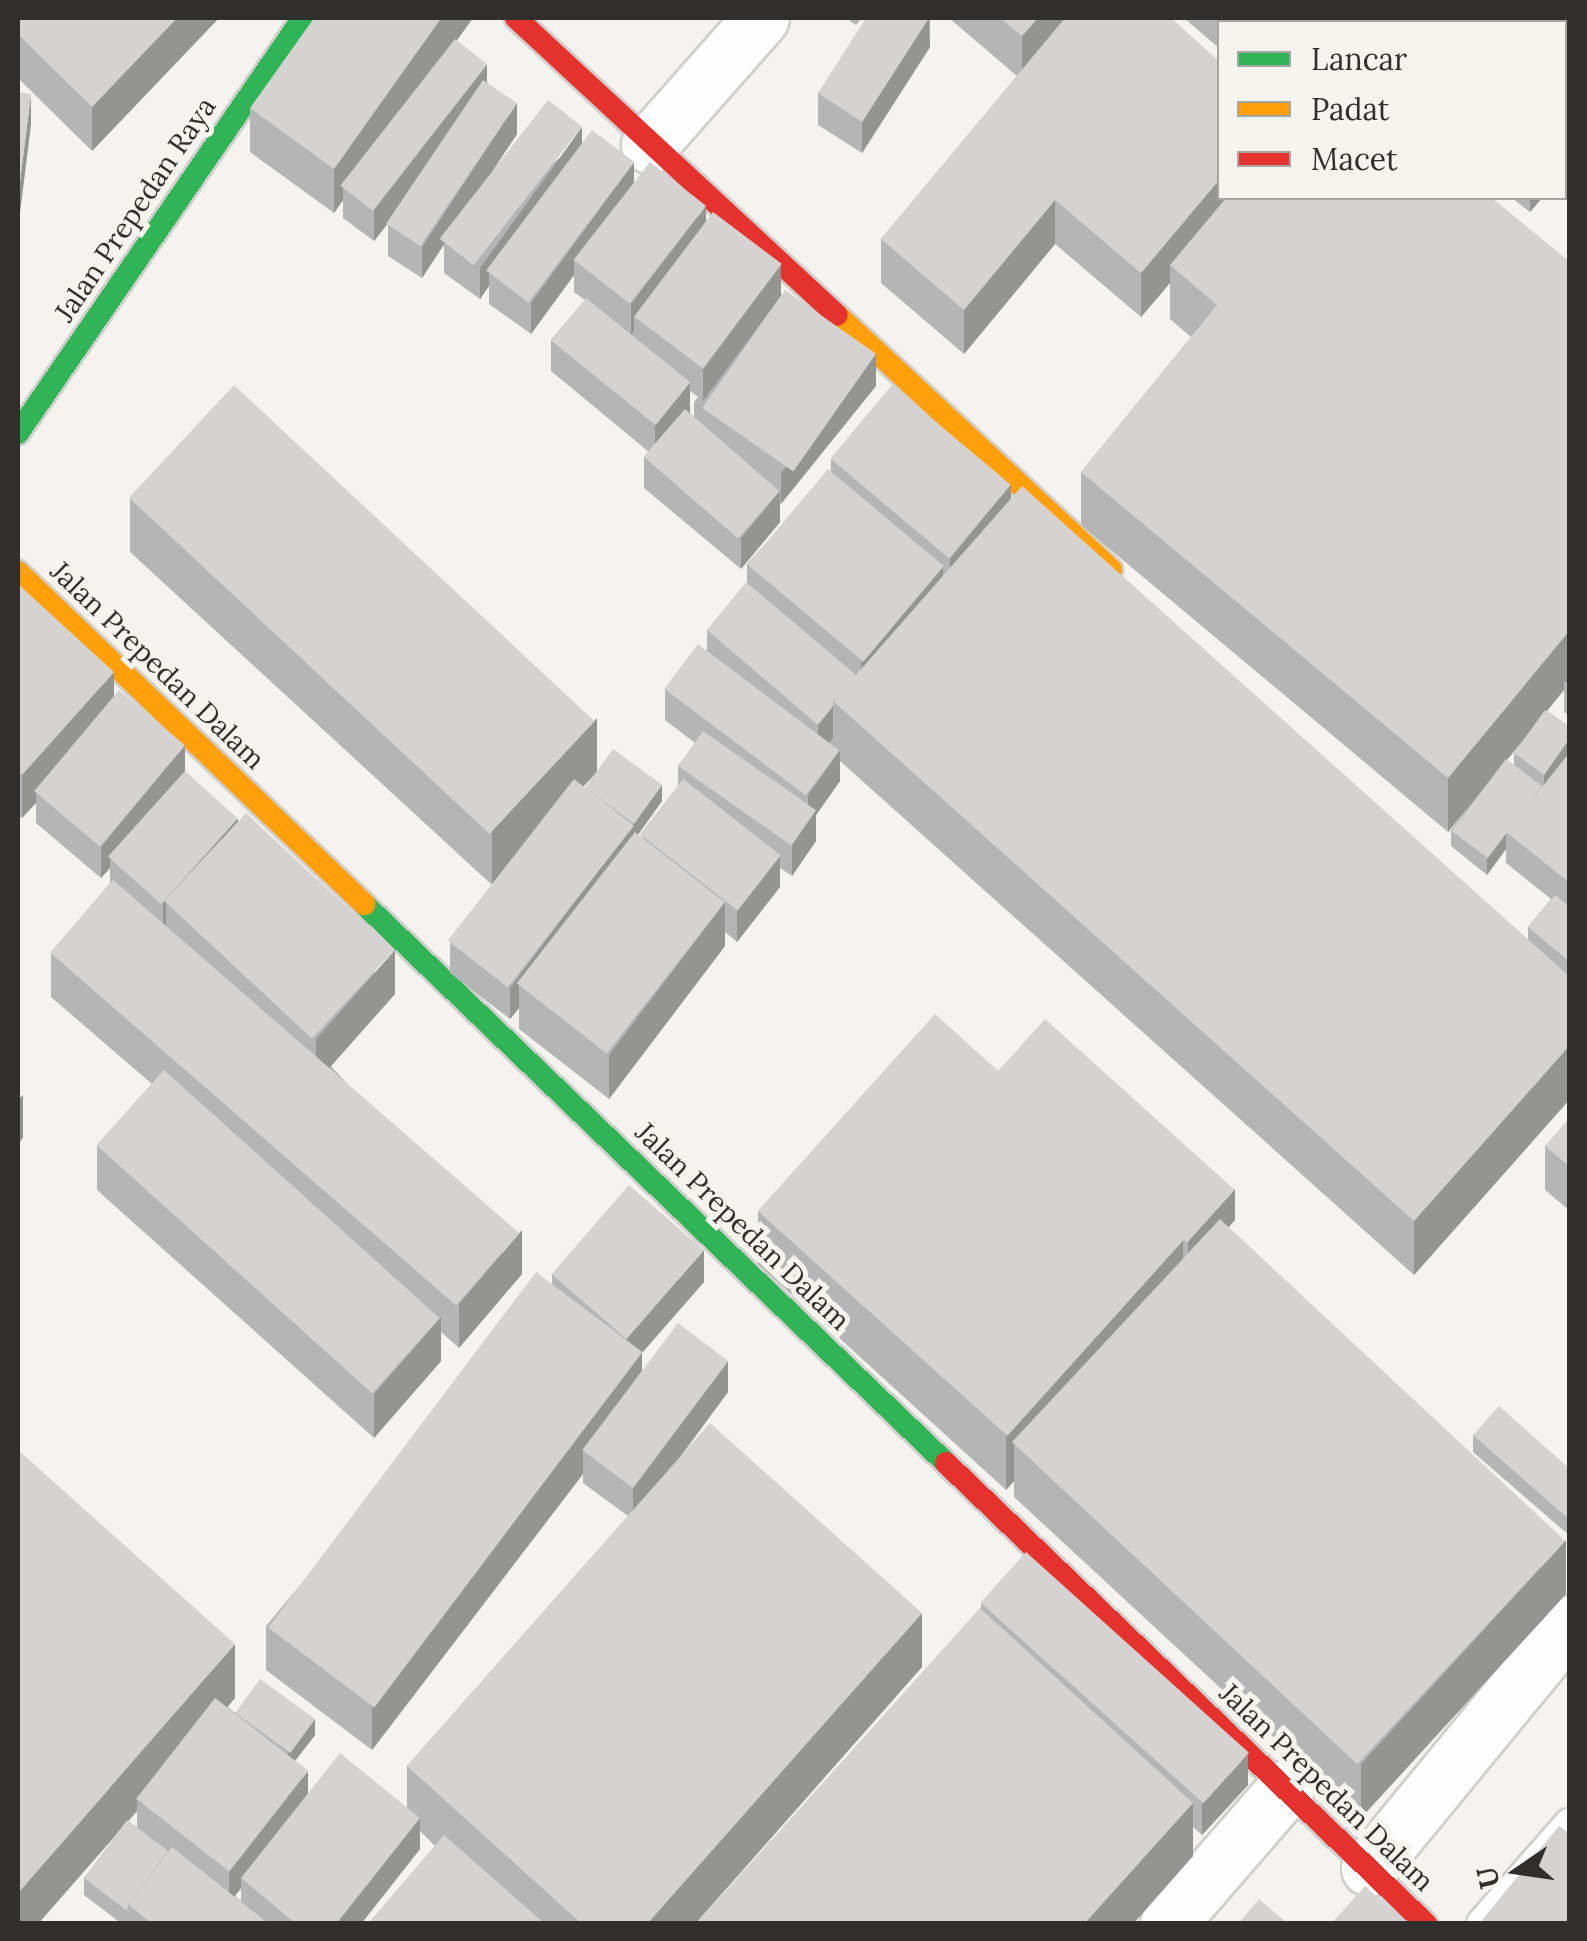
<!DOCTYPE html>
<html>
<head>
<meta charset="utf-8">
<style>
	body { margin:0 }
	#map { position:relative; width:1587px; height:1941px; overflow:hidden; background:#f4f3ef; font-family:Lora,serif }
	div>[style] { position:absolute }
	.roads { filter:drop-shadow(2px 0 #d0cfcc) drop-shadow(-2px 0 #d0cfcc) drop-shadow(0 2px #d0cfcc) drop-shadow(0 -2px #d0cfcc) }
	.lane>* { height:32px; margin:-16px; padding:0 16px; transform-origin:16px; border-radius:16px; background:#fdfdfd }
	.street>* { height:55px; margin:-27.5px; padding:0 27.5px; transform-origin:27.5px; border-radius:27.5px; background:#fdfdfd }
	.fast>* { height:22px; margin:-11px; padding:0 11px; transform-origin:11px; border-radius:11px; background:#30b455 }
	.slow>* { height:22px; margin:-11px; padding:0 11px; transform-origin:11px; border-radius:11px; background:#ff9f0a }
	.jam>* { height:22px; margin:-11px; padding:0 11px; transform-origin:11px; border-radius:11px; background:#e5322d }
	.wall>* { inset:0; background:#b6b5b5 }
	.shaded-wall>* { inset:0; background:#949493 }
	.building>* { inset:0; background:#d4d3d2; transform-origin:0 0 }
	span { translate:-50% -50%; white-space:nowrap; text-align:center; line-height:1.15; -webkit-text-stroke:10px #f5f4ee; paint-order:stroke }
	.street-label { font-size:28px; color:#302f2d }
	.frame { position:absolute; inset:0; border:20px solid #302f2d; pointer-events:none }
	.legend { position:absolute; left:1217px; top:20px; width:350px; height:180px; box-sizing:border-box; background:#f5f4ee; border:2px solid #a6a5a1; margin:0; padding:12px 18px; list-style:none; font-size:30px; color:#302f2d }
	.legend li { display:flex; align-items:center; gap:20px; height:50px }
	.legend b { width:50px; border:2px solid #a6a5a1 }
	.north { position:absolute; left:1467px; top:1821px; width:100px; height:100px; -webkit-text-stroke:8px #f5f4ee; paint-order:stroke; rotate:257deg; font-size:28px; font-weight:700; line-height:40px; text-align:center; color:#302f2d }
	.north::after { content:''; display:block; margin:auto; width:35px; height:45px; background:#302f2d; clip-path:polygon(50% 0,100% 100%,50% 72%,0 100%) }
</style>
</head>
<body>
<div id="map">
	<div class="roads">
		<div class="lane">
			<div style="left:1483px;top:1924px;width:132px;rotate:-48.7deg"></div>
		</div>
		<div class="street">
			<div style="left:649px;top:145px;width:169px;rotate:-48.6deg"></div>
			<div style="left:1369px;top:1868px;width:317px;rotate:-50.6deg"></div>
			<div style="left:1168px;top:1924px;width:180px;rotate:-49.1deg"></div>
		</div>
		<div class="fast">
			<div style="left:18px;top:433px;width:503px;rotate:-55.52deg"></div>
			<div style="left:364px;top:904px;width:807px;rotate:43.85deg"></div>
		</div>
		<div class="slow">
			<div style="left:837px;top:315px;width:374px;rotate:42.9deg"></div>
			<div style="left:18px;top:572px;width:480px;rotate:43.8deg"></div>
		</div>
		<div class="jam">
			<div style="left:516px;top:18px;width:437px;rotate:42.8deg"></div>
			<div style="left:946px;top:1463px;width:666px;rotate:43.84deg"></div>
		</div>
	</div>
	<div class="wall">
		<div style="clip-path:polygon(18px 18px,219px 18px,92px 151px,18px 78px)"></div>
		<div style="clip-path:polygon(846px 18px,862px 18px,856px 25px)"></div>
		<div style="clip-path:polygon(930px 18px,930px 47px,862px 153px,818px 125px,818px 93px)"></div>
		<div style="clip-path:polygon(evenodd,949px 18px,1171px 18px,1220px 198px,1570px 262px,1570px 716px,1564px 712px,1564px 690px,1547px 711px,1570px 727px,1570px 1099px,1414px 1275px,840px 761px,840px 781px,816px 815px,816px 841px,792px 876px,780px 868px,780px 887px,737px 942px,725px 932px,725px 946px,609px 1099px,519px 1029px,519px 1008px,510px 1019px,450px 973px,450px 942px,492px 885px,130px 552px,130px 498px,585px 788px,662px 801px,638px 835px,641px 837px,678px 786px,678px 766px,695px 743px,665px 720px,665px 689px,707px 650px,707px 630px,747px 583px,747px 564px,831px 471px,831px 459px,1011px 500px,1528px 940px,1528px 927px,1551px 899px,1506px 863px,1506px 849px,1487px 875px,1451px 846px,1451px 830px,1468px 808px,1448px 832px,1081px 525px,1081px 472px,1191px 337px,1170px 319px,1170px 283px,1141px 317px,1055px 244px,964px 354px,881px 283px,881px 239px,1017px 76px,949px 18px,1523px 741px,1514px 753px,1514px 765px,1507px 760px,1523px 741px)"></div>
		<div style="clip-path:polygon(1184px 18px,1570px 18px,1570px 162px,1564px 168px,1564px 22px,1220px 22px,1220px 49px)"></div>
		<div style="clip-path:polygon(evenodd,456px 40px,487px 82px,517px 134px,459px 222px,582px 144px,634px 183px,706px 220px,876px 386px,780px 504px,780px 522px,741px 569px,644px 488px,644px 457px,649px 452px,551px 371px,551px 340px,585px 300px,574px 292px,574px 275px,531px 334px,489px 304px,489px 286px,480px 299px,444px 273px,444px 244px,422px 278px,388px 256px,388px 224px,395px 215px,374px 241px,343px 218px,343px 200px,334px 213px,250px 152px,250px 108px,456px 40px,690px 391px,698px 397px,694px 402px,694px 417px,690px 413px,690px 391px)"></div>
		<div style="clip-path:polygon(1512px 198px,1542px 198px,1530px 212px)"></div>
		<div style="clip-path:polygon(18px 584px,114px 696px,185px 771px,238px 822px,395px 994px,331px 1066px,522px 1274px,459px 1348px,441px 1332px,441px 1361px,374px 1438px,97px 1190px,97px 1146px,152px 1084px,51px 997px,51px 953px,110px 883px,110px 868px,101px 878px,36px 823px,36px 803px,22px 818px,18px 815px)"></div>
		<div style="clip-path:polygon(998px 1072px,1235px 1220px,1228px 1227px,1566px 1594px,1361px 1818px,1014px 1497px,1014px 1481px,1006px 1490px,758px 1264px,758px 1211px)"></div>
		<div style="clip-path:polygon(1570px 1118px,1570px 1211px,1545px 1190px,1545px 1146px)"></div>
		<div style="clip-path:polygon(evenodd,552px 1275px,704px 1282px,642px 1353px,642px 1372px,728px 1392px,682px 1455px,922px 1667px,695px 1924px,368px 1924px,435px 1846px,420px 1831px,420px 1849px,361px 1924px,122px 1924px,84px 1895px,84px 1878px,121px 1829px,18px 1450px,235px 1698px,228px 1707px,234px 1712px,315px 1735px,295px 1761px,308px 1793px,407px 1808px,407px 1766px,628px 1516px,583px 1483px,583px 1474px,372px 1750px,266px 1670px,266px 1626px,552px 1284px,552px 1275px,137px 1811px,137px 1827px,128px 1821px,137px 1811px,552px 1275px,241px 1888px,241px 1901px,235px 1896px,241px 1888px)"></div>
		<div style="clip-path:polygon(1473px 1435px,1570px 1469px,1570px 1536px,1473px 1452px)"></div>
		<div style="clip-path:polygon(981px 1603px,1248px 1785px,1202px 1835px,1193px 1827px,1193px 1856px,1133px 1924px,696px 1924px,981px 1609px)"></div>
	</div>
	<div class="shaded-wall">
		<div style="clip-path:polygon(177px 18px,219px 18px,92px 151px,92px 107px)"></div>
		<div style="clip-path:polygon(441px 18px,473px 18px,349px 191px,343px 187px,343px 200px,334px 213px,334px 169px)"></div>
		<div style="clip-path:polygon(929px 18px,930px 47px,862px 153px,862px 122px)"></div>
		<div style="clip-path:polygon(1038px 18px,1075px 18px,1022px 80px,1022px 36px)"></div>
		<div style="clip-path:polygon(1312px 18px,1350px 18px,1340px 18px,1340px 22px,1308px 22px)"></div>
		<div style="clip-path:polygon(487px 64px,487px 95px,374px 241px,374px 210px)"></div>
		<div style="clip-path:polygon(31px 94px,31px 125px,18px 229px,18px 197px)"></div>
		<div style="clip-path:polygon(517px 103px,517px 134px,422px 278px,422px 247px)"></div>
		<div style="clip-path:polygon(1570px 118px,1570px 162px,1564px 168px,1564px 125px)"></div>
		<div style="clip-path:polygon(582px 127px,582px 158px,489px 273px,489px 286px,480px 299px,480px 268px)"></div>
		<div style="clip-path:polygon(634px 162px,634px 193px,574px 260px,574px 275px,531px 334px,531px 303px)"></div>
		<div style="clip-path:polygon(1220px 179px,1220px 198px,1240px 198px,1170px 265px,1170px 283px,1141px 317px,1141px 273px)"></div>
		<div style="clip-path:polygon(1530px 198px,1542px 198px,1530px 212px)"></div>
		<div style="clip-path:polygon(1055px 200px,1055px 244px,964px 354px,964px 310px)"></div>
		<div style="clip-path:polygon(706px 206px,706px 237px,634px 317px,634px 331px,631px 335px,631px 304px)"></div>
		<div style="clip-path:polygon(781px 264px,781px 296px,703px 401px,703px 370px)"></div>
		<div style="clip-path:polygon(876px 354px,876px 386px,781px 504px,781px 473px)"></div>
		<div style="clip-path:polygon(690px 383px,690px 414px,655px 457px,655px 426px)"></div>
		<div style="clip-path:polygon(1011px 484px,1011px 515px,950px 590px,950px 559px)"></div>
		<div style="clip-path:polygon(780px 491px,780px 522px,741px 569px,741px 538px)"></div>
		<div style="clip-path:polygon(943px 567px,943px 599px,861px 694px,861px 663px)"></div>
		<div style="clip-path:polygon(1570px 630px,1570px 684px,1564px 681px,1564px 690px,1448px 832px,1448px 778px)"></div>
		<div style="clip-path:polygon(114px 672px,114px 716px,36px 792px,36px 803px,22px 818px,22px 775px)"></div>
		<div style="clip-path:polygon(833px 706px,833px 738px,818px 756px,818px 725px)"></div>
		<div style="clip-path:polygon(597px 718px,597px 772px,492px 885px,492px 831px)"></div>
		<div style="clip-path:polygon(1570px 738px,1570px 755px,1544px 791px,1544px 775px)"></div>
		<div style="clip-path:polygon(185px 745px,185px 776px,110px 858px,110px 868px,101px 878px,101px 847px)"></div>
		<div style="clip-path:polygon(840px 750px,840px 781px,816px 815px,816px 841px,792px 876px,792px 845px,808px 821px,808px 795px)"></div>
		<div style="clip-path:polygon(662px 785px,662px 801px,634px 840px,519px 985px,519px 1008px,510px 1019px,510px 988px)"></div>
		<div style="clip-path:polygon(238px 818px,238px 850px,166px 902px,166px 931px,163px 935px,163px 904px)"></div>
		<div style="clip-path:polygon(1506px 832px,1506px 849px,1487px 875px,1487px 858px)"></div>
		<div style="clip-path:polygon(780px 856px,780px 887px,737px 942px,737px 911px)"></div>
		<div style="clip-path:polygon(725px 902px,725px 946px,609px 1099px,609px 1055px)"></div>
		<div style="clip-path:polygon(395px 950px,395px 994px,316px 1083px,316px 1039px)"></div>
		<div style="clip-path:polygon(1570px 1045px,1570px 1099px,1414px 1275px,1414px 1221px)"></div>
		<div style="clip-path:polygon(23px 1095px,23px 1138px,18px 1144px,18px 1100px)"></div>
		<div style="clip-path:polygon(1235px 1189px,1235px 1220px,1188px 1273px,1188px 1242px)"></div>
		<div style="clip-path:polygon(522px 1230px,522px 1274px,459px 1348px,459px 1304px)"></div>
		<div style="clip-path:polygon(1183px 1240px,1183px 1293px,1014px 1444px,1014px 1481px,1006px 1490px,1006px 1436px)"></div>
		<div style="clip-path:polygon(704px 1250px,704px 1282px,626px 1371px,626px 1340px)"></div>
		<div style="clip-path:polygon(441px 1317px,441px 1361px,374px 1438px,374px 1394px)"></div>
		<div style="clip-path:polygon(642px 1353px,642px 1397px,583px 1451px,583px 1474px,372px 1750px,372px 1707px)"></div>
		<div style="clip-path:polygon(728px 1361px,728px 1392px,633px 1520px,633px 1489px)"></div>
		<div style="clip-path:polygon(1566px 1540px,1566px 1594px,1361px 1818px,1361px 1764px)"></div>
		<div style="clip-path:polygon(922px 1613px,922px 1667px,695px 1924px,647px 1924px)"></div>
		<div style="clip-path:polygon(235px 1644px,235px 1698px,142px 1804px,137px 1800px,137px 1811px,38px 1924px,18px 1924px,18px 1893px)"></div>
		<div style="clip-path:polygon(315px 1719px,315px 1735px,288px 1770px,288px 1753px)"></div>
		<div style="clip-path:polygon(1248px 1754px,1248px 1785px,1202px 1835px,1202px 1804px)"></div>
		<div style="clip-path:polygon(308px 1771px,308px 1802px,241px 1878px,241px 1888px,229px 1904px,229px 1872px)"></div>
		<div style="clip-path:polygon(1193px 1803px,1193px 1856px,1133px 1924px,1084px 1924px)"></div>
		<div style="clip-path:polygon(420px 1818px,420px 1849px,361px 1924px,336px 1924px)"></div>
	</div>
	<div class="building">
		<div style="clip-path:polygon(18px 18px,177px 18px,92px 107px,18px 34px)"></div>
		<div style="clip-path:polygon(314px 18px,441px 18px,334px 169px,250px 108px)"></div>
		<div style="clip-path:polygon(866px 18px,929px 18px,862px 122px,818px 93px)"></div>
		<div style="clip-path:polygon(1000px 18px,1038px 18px,1022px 36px)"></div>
		<div style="clip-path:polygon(1065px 18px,1171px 18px,1220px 62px,1220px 179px,1141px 273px,1055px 200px,964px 310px,881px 239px)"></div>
		<div style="left:1234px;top:18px;width:78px;height:7px"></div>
		<div style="clip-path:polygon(1340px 18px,1570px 18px,1570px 118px,1564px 125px,1564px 22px,1346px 22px)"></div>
		<div style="left:455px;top:39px;width:41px;height:186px;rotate:38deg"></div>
		<div style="left:483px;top:80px;width:41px;height:173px;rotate:34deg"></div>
		<div style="clip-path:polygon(18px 92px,31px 94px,18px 197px)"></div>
		<div style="left:548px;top:100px;width:43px;height:176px;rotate:38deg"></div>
		<div style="left:592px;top:130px;width:53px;height:176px;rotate:37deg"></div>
		<div style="left:650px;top:162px;width:71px;height:124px;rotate:38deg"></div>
		<div style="clip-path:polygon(1226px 198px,1492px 198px,1570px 262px,1570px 630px,1448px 778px,1081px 472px,1217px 305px,1170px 265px)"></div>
		<div style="left:713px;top:212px;width:86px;height:131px;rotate:37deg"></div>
		<div style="left:785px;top:290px;width:111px;height:144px;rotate:35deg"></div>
		<div style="left:586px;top:298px;width:134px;height:55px;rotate:39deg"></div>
		<div style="left:234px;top:385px;width:493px;height:154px;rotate:43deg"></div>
		<div style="left:892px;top:385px;width:155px;height:96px;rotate:40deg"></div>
		<div style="left:685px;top:409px;width:125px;height:63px;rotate:41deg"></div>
		<div style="left:828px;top:469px;width:151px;height:125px;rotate:40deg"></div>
		<div style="clip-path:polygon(1022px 486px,1570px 977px,1570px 1045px,1414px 1221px,833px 701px)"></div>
		<div style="clip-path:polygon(746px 582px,856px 675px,833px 701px,833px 706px,818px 725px,707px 630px)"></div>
		<div style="clip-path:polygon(18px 584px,114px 672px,22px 775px,18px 771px)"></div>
		<div style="left:698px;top:644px;width:177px;height:56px;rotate:37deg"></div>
		<div style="left:119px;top:690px;width:86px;height:132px;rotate:40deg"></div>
		<div style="clip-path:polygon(1545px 710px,1570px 727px,1570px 738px,1544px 775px,1514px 753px)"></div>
		<div style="left:703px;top:731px;width:138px;height:43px;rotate:35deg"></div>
		<div style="left:613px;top:749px;width:61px;height:48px;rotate:36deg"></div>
		<div style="clip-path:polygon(1570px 752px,1570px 883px,1506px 832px)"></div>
		<div style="left:1506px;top:759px;width:45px;height:90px;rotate:37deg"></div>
		<div style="left:185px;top:771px;width:71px;height:115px;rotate:42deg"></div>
		<div style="left:574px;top:779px;width:76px;height:205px;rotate:38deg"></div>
		<div style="left:683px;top:779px;width:124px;height:70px;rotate:38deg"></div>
		<div style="left:246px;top:813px;width:202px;height:120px;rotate:43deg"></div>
		<div style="left:635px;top:832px;width:114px;height:192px;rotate:38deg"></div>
		<div style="left:113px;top:880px;width:538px;height:96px;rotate:41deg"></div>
		<div style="clip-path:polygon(1555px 895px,1570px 907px,1570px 962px,1528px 927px)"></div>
		<div style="left:935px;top:1014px;width:336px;height:265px;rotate:42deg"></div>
		<div style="left:1045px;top:1019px;width:255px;height:71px;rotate:42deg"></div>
		<div style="left:164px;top:1070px;width:371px;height:101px;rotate:42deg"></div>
		<div style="clip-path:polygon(1570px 1118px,1570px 1167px,1545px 1146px)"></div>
		<div style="left:629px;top:1185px;width:99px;height:118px;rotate:41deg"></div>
		<div style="left:1220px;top:1219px;width:472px;height:305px;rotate:43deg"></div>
		<div style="left:536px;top:1272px;width:133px;height:445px;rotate:37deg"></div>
		<div style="left:678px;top:1323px;width:63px;height:159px;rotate:37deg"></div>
		<div style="clip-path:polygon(1499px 1406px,1570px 1469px,1570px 1520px,1473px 1435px)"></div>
		<div style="clip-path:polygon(710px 1423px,922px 1613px,647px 1924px,582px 1924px,407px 1766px)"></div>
		<div style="clip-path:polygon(18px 1450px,235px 1644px,18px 1893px)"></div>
		<div style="left:1026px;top:1552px;width:300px;height:68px;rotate:42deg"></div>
		<div style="clip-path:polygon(980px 1608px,1193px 1803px,1084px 1924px,696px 1924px)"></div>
		<div style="left:260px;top:1679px;width:68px;height:42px;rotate:36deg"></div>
		<div style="left:215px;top:1698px;width:118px;height:128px;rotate:38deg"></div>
		<div style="clip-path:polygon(340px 1753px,420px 1818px,336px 1924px,296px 1924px,241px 1878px)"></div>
		<div style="clip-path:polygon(127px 1820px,168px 1851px,128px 1904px,127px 1911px,84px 1878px)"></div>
		<div style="clip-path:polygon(1559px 1826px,1570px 1834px,1570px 1924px,1486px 1924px,1482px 1920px)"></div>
		<div style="clip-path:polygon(444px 1835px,545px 1924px,368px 1924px)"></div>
		<div style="clip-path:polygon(172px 1847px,269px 1924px,152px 1924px,128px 1904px)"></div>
		<div style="clip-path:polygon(1365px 1886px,1407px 1924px,1331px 1924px)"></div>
		<div style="clip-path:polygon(1259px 1899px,1288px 1924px,1238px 1924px)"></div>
	</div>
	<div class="street-label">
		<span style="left:135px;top:209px;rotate:-56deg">Jalan Prepedan Raya</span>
		<span style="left:158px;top:665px;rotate:44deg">Jalan Prepedan Dalam</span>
		<span style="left:743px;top:1226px;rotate:44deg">Jalan Prepedan Dalam</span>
		<span style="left:1327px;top:1787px;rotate:44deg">Jalan Prepedan Dalam</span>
	</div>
	<div class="frame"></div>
	<ul class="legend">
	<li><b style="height:12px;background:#30b455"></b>Lancar</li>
	<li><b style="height:12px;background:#ff9f0a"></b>Padat</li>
	<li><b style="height:12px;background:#e5322d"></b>Macet</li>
	</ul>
	<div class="north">U</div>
</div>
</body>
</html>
